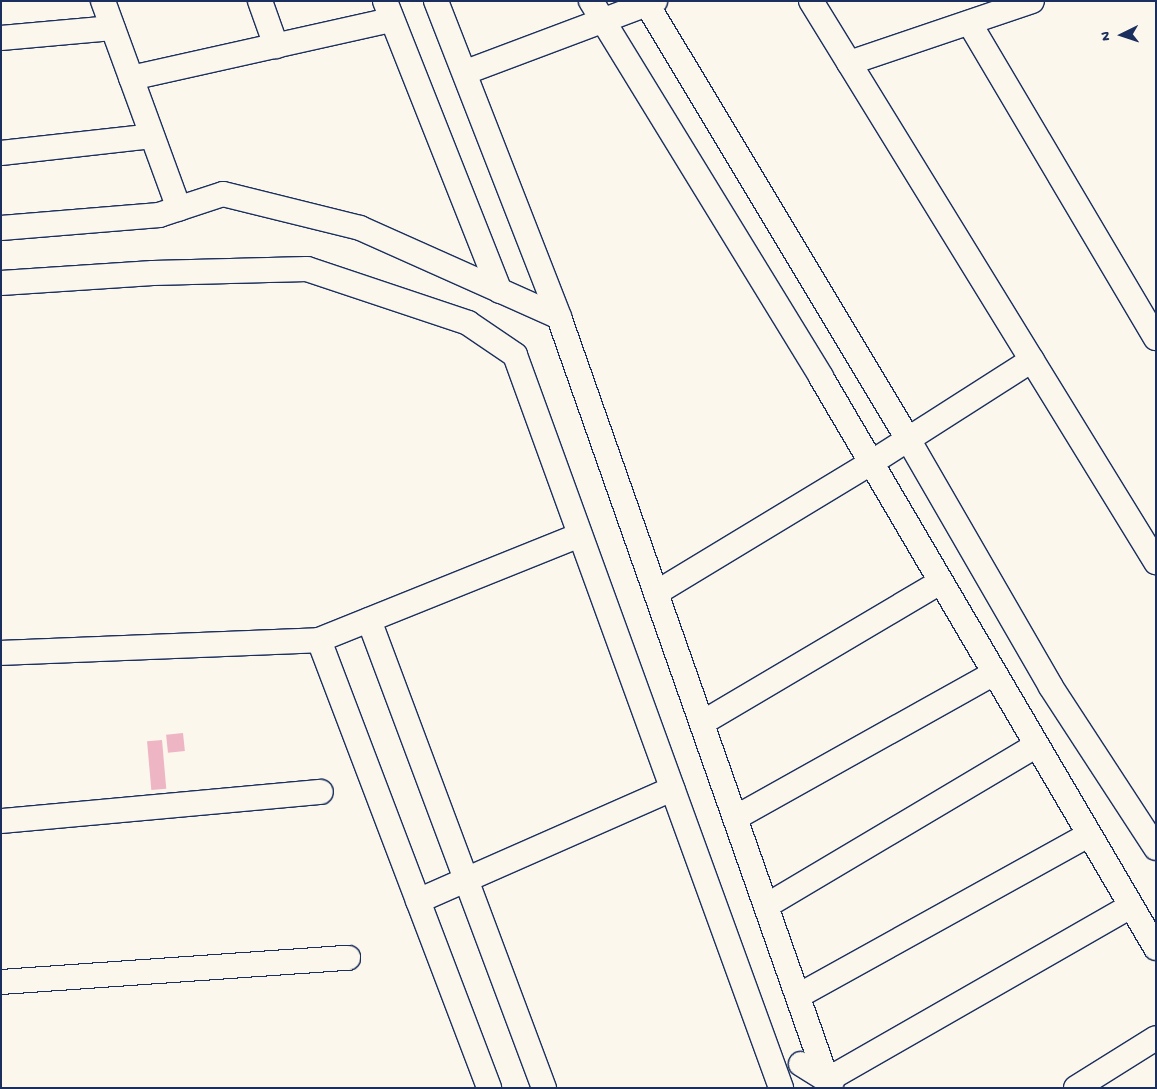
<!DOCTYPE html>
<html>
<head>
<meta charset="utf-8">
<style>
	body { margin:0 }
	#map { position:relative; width:1157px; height:1089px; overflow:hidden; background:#fbf7ec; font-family:"Gochi Hand",sans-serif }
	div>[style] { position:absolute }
	.building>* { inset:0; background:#eeb5c5; transform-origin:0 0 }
	.roads { filter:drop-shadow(1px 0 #1b2f5e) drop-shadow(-1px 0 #1b2f5e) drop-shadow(0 1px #1b2f5e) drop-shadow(0 -1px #1b2f5e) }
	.minor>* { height:24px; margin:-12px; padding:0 12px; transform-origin:12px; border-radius:12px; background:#fbf7ec }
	span { translate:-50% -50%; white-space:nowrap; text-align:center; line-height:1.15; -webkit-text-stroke:4px #fbf7ec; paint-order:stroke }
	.frame { position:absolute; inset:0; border:2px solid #1b2f5e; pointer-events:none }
	.north { position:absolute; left:1097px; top:10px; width:50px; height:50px; -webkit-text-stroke:4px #fbf7ec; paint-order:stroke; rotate:266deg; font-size:14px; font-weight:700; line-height:20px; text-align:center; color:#1b2f5e }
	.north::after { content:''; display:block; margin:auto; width:18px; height:22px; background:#1b2f5e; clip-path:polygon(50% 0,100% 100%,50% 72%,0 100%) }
</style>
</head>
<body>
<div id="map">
	<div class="building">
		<div style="left:183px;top:733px;width:18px;height:17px;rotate:84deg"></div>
		<div style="left:162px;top:740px;width:49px;height:15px;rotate:85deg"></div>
	</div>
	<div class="roads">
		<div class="minor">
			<div style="left:103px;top:1px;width:221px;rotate:69.9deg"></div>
			<div style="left:260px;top:1px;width:48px;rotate:70.4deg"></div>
			<div style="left:385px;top:1px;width:312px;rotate:68.4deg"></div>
			<div style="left:436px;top:1px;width:339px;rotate:68.7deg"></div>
			<div style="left:591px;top:1px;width:441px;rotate:58.5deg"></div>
			<div style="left:821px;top:377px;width:662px;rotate:59.6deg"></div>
			<div style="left:645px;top:1px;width:511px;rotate:59.02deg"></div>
			<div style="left:908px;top:439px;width:286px;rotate:60deg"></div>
			<div style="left:1051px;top:687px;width:192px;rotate:56.9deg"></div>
			<div style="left:811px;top:1px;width:659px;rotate:58.41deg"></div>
			<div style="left:970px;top:24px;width:365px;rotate:59.4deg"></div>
			<div style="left:1px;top:38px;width:112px;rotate:-5.1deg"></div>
			<div style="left:849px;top:63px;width:193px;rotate:-18.7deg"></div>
			<div style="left:466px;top:72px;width:202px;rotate:-20.6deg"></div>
			<div style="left:131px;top:78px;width:266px;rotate:-12.6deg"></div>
			<div style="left:1px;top:153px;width:152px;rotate:-6.4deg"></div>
			<div style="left:1px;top:228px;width:159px;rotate:-4.7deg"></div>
			<div style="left:159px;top:215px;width:67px;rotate:-18.2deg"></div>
			<div style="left:223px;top:194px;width:141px;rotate:13.9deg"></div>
			<div style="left:360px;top:228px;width:218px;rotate:24.1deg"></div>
			<div style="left:559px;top:317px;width:809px;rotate:70.65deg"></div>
			<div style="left:827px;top:1080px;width:350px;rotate:-29.8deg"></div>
			<div style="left:1px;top:283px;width:152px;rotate:-3.8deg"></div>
			<div style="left:153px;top:273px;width:154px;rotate:-1.5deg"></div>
			<div style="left:307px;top:269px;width:170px;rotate:18.5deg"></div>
			<div style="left:468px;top:323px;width:57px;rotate:34.2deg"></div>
			<div style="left:515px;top:355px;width:780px;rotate:70.05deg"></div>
			<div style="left:656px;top:593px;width:251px;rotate:-31.2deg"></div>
			<div style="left:871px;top:463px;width:191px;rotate:-32.6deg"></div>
			<div style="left:369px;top:620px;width:500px;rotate:69.5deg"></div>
			<div style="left:319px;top:640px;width:479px;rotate:69.2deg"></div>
			<div style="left:1px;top:653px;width:318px;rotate:-2.3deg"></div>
			<div style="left:319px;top:640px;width:281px;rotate:-21.9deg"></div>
			<div style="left:702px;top:723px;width:277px;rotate:-30.6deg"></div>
			<div style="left:735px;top:818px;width:297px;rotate:-29.2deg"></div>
			<div style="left:1px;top:821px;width:321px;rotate:-5.2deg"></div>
			<div style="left:418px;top:901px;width:278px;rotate:-23.8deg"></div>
			<div style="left:766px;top:906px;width:314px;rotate:-30.7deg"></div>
			<div style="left:1px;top:982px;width:348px;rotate:-4deg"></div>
			<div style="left:798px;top:996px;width:332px;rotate:-29deg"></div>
			<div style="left:801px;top:1064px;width:36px;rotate:32deg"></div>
			<div style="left:1076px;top:1088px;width:94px;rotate:-32deg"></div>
		</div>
	</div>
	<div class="frame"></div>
	<div class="north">N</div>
</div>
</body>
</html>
